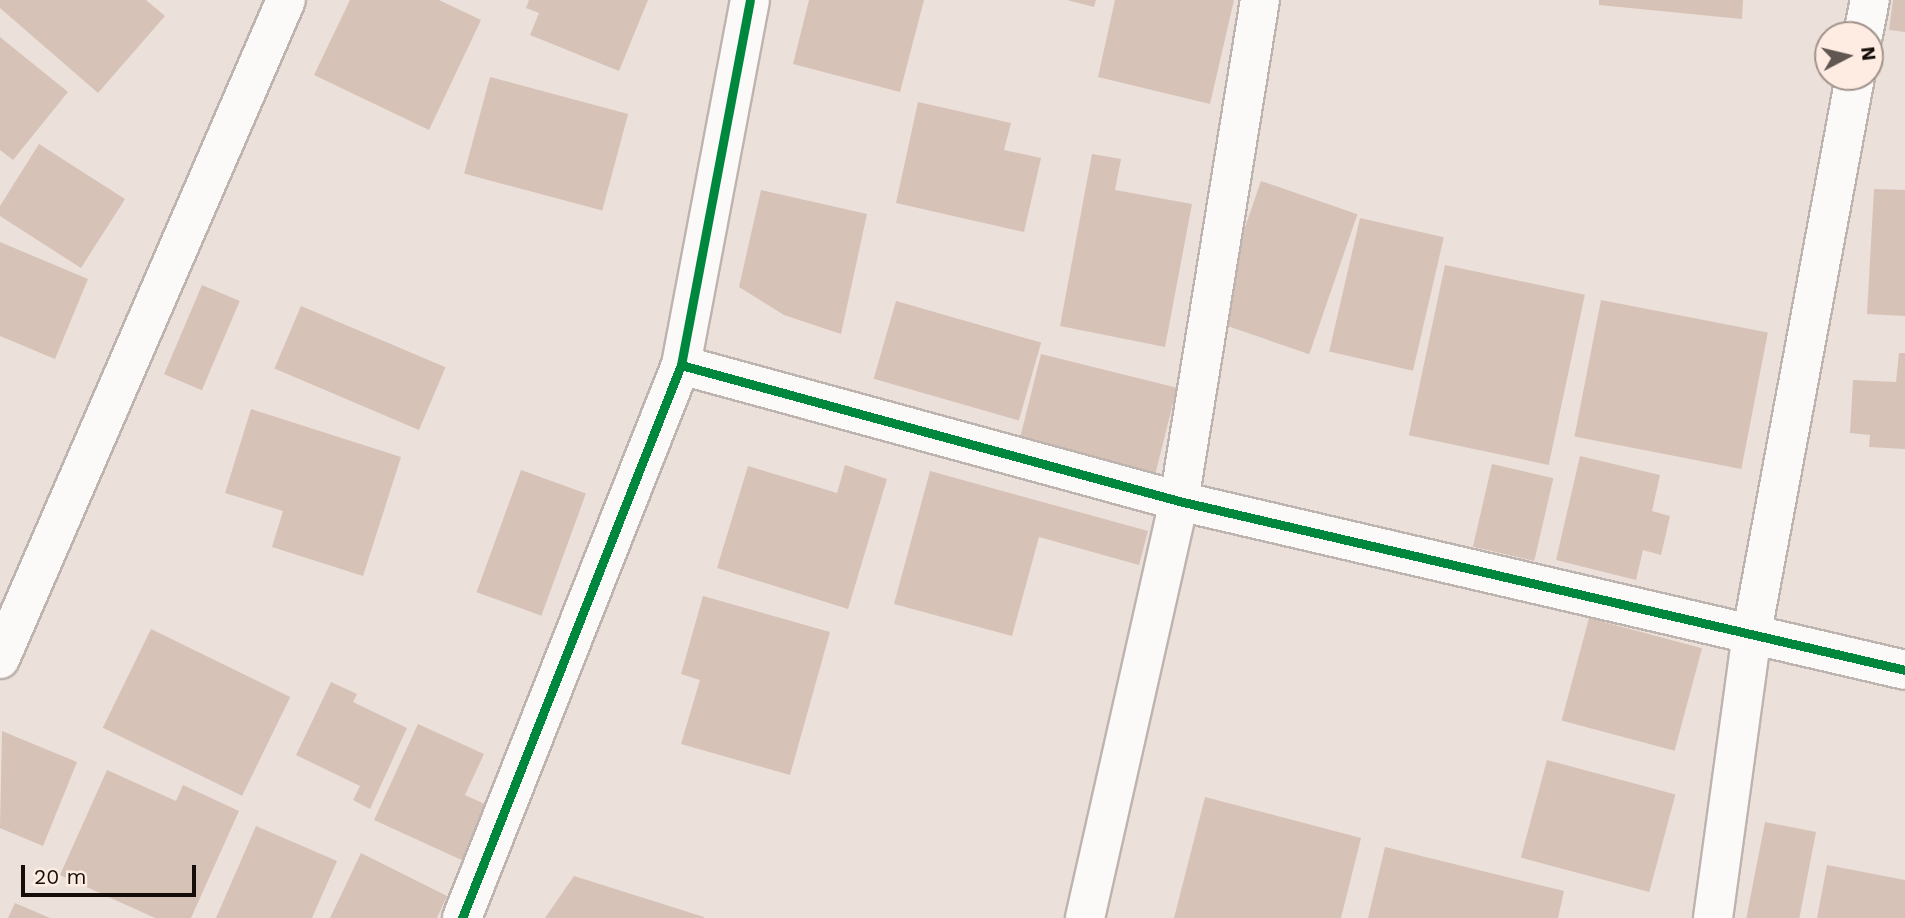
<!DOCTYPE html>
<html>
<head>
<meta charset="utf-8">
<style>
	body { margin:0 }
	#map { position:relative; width:1905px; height:918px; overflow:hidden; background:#ece0da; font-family:"Work Sans",sans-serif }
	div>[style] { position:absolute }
	.building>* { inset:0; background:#d6c2b7; transform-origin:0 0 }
	.roads { filter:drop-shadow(2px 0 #beb4af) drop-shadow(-2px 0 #beb4af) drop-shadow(0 2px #beb4af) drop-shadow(0 -2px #beb4af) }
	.minor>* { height:38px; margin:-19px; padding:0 19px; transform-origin:19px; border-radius:19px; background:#fcfaf9 }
	.cycleway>* { height:9px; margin:-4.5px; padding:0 4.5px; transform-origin:4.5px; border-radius:4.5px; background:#00873e }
	span { translate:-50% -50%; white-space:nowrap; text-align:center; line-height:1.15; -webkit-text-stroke:6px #feece2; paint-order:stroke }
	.north { position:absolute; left:1814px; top:21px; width:70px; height:70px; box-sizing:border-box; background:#feece2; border:2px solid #a0938b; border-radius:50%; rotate:83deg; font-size:19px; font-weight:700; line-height:28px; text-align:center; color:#140d09 }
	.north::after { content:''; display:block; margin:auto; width:24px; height:32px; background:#605752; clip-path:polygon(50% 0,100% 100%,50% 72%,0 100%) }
	.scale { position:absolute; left:21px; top:865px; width:175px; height:32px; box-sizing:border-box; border:4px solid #140d09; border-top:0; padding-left:9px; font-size:21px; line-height:24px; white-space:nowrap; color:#140d09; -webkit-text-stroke:5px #feece2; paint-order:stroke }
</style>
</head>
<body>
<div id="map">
	<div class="building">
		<div style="clip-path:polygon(0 0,146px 0,165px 16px,98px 93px,0 8px)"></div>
		<div style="clip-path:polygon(350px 0,439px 0,481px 20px,429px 130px,314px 75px)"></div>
		<div style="clip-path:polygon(529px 0,648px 0,619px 71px,530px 35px,539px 13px,526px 8px)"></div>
		<div style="clip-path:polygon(809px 0,924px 0,900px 92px,793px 64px)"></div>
		<div style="clip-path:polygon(1067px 0,1096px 0,1094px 7px)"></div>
		<div style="clip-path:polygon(1115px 0,1234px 0,1210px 104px,1098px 77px)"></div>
		<div style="clip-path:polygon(1599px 0,1743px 0,1742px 19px,1599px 5px)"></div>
		<div style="clip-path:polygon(1893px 0,1905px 0,1905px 32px,1889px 30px)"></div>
		<div style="clip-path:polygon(0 37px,68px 92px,13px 160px,0 150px)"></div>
		<div style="left:490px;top:77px;width:143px;height:100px;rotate:15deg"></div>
		<div style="clip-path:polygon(918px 102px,1011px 123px,1004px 150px,1041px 158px,1024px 232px,896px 203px)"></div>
		<div style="clip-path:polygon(39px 144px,125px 199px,81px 268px,0 216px,0 206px)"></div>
		<div style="clip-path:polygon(1092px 154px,1121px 159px,1115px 190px,1192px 204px,1165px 347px,1060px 326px)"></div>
		<div style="left:1261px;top:181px;width:102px;height:148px;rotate:19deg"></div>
		<div style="clip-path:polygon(1874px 189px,1905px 190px,1905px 316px,1867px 314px)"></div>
		<div style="clip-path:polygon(761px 190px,867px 214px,841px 334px,784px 315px,739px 287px)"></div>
		<div style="left:1360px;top:218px;width:86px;height:137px;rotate:13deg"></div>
		<div style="clip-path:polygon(0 242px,88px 279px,55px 359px,0 336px)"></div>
		<div style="left:1445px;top:265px;width:143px;height:174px;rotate:12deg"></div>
		<div style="left:202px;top:285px;width:41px;height:97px;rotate:23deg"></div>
		<div style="left:1601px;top:300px;width:170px;height:139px;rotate:11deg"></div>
		<div style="left:896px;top:301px;width:151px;height:81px;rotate:16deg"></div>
		<div style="left:301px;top:306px;width:157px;height:68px;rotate:23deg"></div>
		<div style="clip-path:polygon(1899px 353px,1905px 353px,1905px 449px,1869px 447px,1870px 435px,1850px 433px,1853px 380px,1896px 382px)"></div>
		<div style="left:1041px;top:354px;width:140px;height:88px;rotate:14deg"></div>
		<div style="clip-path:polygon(251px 409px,401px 457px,363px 576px,272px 547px,283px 511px,225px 493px)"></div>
		<div style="clip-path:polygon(1580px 456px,1660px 475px,1652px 511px,1670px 516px,1661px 555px,1643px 550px,1636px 580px,1556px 560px)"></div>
		<div style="left:1492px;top:464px;width:63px;height:85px;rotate:13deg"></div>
		<div style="clip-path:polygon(845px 465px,887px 479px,848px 609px,717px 568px,748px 466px,837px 493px)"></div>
		<div style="left:521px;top:470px;width:69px;height:130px;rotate:20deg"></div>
		<div style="clip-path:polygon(930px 471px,1148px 531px,1139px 565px,1039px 537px,1012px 636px,894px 604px)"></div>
		<div style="clip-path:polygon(703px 596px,830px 632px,790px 775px,681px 744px,700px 680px,681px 674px)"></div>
		<div style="left:1589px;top:618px;width:117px;height:106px;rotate:15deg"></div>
		<div style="left:151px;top:629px;width:155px;height:110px;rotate:26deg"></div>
		<div style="clip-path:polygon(331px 682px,357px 694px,353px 702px,407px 728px,370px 809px,353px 800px,360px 786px,296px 755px)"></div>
		<div style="clip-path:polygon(418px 724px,484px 754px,465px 795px,491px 807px,466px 862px,374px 820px)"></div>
		<div style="clip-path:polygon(2px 731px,77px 762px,43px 846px,0 828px)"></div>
		<div style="left:1547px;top:760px;width:133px;height:101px;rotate:15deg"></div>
		<div style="clip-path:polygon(107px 770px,176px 801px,183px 785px,239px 811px,191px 918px,155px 918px,60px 875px)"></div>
		<div style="clip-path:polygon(1205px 797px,1361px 838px,1341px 918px,1174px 918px)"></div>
		<div style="left:1765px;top:822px;width:52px;height:98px;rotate:11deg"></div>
		<div style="clip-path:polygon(256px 826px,337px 861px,312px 918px,216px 918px)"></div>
		<div style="clip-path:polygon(1385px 847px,1564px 891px,1558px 918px,1368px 918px)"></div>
		<div style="clip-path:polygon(361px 853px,447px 896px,437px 918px,330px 918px)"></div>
		<div style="clip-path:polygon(1827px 865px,1905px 880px,1905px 918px,1817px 918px)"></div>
		<div style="clip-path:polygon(574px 876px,704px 917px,704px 918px,545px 918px)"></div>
		<div style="clip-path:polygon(15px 903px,50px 918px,8px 918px)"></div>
	</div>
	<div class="roads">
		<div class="minor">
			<div style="left:1863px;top:35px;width:36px;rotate:-79deg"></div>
			<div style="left:681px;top:365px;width:516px;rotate:15.27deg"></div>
			<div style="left:1179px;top:501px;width:745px;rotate:13.1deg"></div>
			<div style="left:0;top:659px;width:718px;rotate:-66.54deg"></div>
			<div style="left:462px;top:918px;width:595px;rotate:-68.4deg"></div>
			<div style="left:681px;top:365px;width:371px;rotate:-79.3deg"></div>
			<div style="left:1085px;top:918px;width:427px;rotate:-77.3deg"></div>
			<div style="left:1179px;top:501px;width:508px;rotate:-80.82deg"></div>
			<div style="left:1713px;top:918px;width:289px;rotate:-82.2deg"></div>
			<div style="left:1752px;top:632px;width:564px;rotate:-79.49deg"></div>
		</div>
	</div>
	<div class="cycleway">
		<div style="left:681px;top:365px;width:516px;rotate:15.27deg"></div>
		<div style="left:1179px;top:501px;width:745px;rotate:13.1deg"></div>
		<div style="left:462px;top:918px;width:595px;rotate:-68.4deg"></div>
		<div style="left:681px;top:365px;width:371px;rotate:-79.3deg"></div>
	</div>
	<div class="north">N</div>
	<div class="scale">20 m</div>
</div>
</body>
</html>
